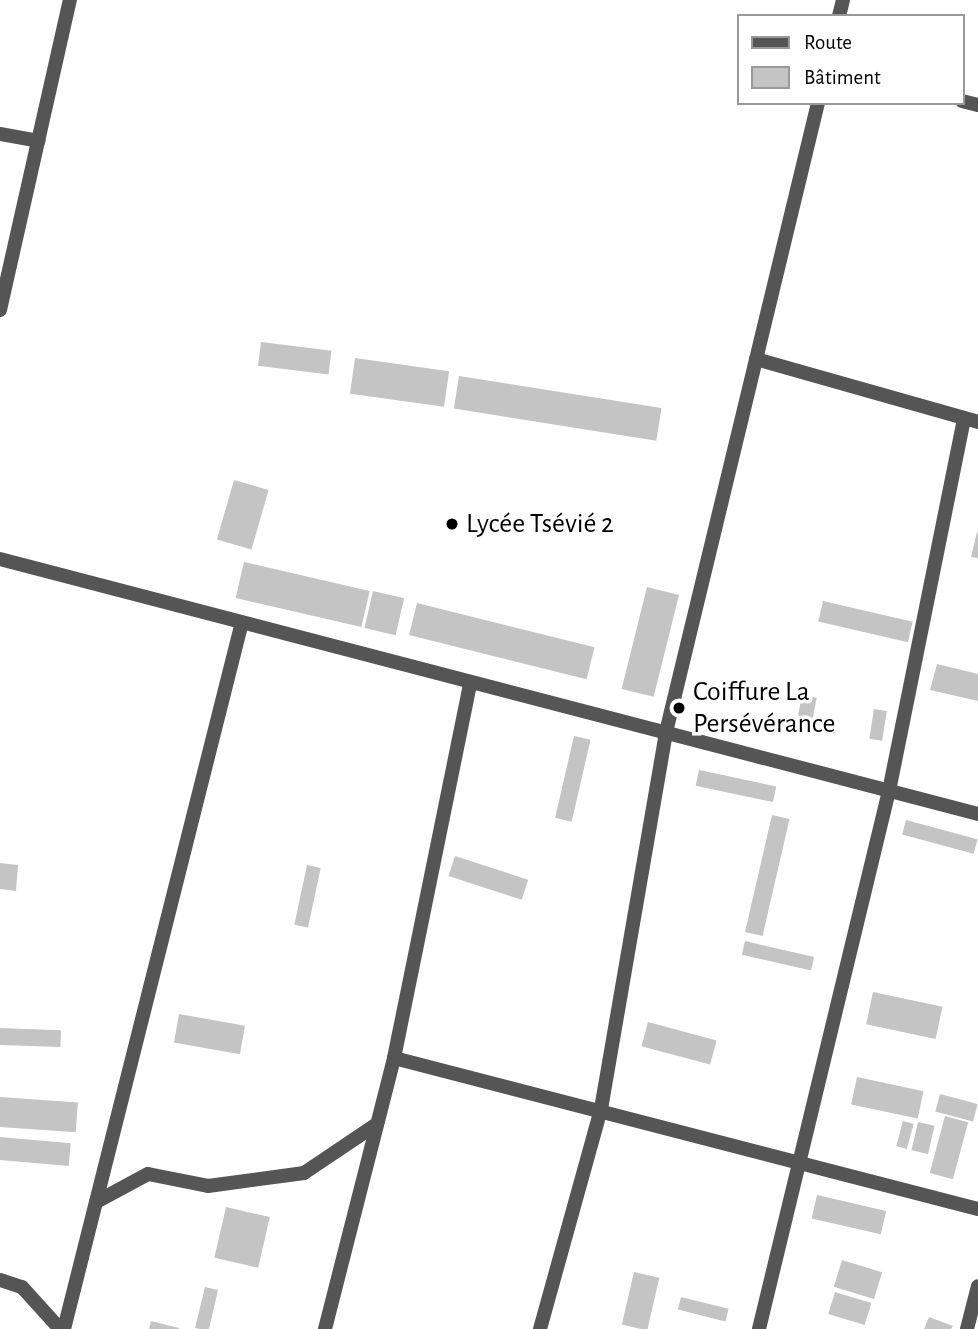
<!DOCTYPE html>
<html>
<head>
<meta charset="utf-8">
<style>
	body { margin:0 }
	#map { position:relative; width:978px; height:1329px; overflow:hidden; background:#fff; font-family:"Alegreya Sans",sans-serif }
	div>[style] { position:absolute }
	.building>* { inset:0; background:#c4c4c4; transform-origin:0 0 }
	.street>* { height:14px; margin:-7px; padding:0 7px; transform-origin:7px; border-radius:7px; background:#555 }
	.dots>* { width:19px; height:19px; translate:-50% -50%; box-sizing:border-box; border:4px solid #fff; border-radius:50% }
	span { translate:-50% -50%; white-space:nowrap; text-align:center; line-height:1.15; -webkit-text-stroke:7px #fff; paint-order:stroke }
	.poi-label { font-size:28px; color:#000 }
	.left { translate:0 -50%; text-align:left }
	.legend { position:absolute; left:737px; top:14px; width:228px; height:91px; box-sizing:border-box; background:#fff; border:2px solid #999; margin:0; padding:9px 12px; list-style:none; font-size:21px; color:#000 }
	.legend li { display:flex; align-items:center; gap:14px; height:35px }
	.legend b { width:35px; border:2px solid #999 }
</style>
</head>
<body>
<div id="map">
	<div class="building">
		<div style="left:261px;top:342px;width:71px;height:24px;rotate:7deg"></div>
		<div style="left:355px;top:358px;width:95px;height:36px;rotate:8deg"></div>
		<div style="left:459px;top:376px;width:205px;height:33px;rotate:9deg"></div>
		<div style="left:234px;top:480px;width:36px;height:62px;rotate:16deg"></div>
		<div style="clip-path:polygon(977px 532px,978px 533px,978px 558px,971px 557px)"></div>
		<div style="left:244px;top:562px;width:129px;height:37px;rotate:13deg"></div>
		<div style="left:647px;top:587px;width:33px;height:105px;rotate:14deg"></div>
		<div style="left:373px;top:591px;width:32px;height:38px;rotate:13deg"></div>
		<div style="left:823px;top:601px;width:92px;height:21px;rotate:13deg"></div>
		<div style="left:417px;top:603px;width:183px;height:33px;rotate:14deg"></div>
		<div style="clip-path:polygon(937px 664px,978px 674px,978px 701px,930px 690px)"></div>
		<div style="left:802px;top:695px;width:15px;height:30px;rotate:11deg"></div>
		<div style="left:874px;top:709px;width:13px;height:30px;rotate:9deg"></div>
		<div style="left:574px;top:736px;width:17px;height:84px;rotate:13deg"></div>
		<div style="left:699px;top:770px;width:79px;height:16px;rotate:12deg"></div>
		<div style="left:772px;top:815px;width:18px;height:120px;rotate:13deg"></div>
		<div style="left:906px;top:820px;width:74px;height:15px;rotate:15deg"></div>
		<div style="left:455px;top:856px;width:77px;height:21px;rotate:18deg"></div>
		<div style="clip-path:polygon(0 863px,18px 865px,16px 891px,0 889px)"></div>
		<div style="left:307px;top:865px;width:14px;height:61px;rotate:12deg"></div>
		<div style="left:745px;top:941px;width:71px;height:14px;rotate:13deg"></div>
		<div style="left:873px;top:992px;width:71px;height:33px;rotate:12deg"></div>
		<div style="left:179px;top:1014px;width:67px;height:29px;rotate:10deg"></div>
		<div style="left:648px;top:1022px;width:71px;height:25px;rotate:15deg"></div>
		<div style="left:0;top:1028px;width:61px;height:17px;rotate:2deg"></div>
		<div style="left:857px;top:1077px;width:68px;height:28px;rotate:12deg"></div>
		<div style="left:940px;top:1094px;width:39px;height:18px;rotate:15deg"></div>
		<div style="left:0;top:1097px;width:78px;height:30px;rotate:4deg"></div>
		<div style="left:945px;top:1116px;width:24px;height:59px;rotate:15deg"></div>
		<div style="left:903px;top:1121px;width:11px;height:26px;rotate:15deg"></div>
		<div style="left:918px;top:1122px;width:17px;height:29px;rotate:13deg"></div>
		<div style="left:0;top:1137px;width:71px;height:23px;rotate:5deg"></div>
		<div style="left:817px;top:1195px;width:71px;height:24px;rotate:13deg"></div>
		<div style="left:226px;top:1207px;width:45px;height:52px;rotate:13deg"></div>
		<div style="left:842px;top:1260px;width:42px;height:28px;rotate:17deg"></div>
		<div style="left:634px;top:1272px;width:26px;height:54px;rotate:13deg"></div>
		<div style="clip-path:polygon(205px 1287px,218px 1290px,209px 1329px,200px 1329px,195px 1328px)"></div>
		<div style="left:835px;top:1292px;width:38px;height:23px;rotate:17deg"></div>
		<div style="left:681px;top:1297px;width:49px;height:13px;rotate:14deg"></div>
		<div style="clip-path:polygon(929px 1317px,953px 1326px,951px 1329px,924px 1329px)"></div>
		<div style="clip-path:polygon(151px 1321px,179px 1328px,179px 1329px,149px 1329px)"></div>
	</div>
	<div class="street">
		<div style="left:839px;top:16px;width:16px;rotate:-76deg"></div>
		<div style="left:962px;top:101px;width:16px;rotate:14deg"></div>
		<div style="left:0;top:134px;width:39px;rotate:10deg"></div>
		<div style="left:0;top:310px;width:318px;rotate:-77.3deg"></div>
		<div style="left:756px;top:359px;width:231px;rotate:15.8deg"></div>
		<div style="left:0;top:559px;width:1011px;rotate:14.61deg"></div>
		<div style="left:394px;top:1058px;width:603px;rotate:14.5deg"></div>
		<div style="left:96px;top:1202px;width:59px;rotate:-28.3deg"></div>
		<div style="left:148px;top:1174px;width:61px;rotate:11.3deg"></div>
		<div style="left:208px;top:1186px;width:97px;rotate:-7.7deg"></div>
		<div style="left:304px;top:1173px;width:88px;rotate:-33.9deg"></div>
		<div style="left:0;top:1280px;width:23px;rotate:18deg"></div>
		<div style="left:22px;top:1287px;width:57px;rotate:47.9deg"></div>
		<div style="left:64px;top:1329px;width:725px;rotate:-75.87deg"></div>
		<div style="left:325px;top:1329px;width:280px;rotate:-75.7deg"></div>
		<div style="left:394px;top:1058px;width:381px;rotate:-78.5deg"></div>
		<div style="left:540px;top:1329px;width:228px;rotate:-74.5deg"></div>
		<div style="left:601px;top:1109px;width:387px;rotate:-80.2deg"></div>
		<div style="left:667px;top:728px;width:643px;rotate:-76.42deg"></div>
		<div style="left:759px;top:1329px;width:553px;rotate:-76.42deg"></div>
		<div style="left:889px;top:791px;width:379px;rotate:-78.6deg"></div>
		<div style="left:967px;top:1329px;width:44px;rotate:-75.7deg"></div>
	</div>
	<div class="dots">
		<div style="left:452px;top:524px;background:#000"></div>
		<div style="left:679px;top:708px;background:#000"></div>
	</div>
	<div class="poi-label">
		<span class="left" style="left:466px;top:524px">Lycée Tsévié 2</span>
		<span class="left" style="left:693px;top:708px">Coiffure La<br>Persévérance</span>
	</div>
	<ul class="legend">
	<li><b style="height:9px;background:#555"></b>Route</li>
	<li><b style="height:19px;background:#c4c4c4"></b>Bâtiment</li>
	</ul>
</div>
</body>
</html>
